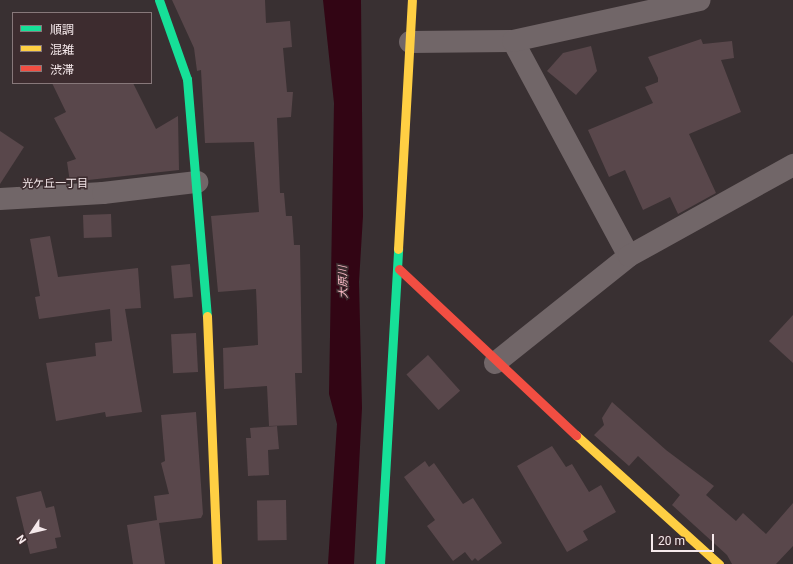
<!DOCTYPE html>
<html>
<head>
<meta charset="utf-8">
<style>
	body { margin:0 }
	#map { position:relative; width:793px; height:564px; overflow:hidden; background:#393032; font-family:Roboto,"Noto Sans JP",sans-serif }
	div>[style] { position:absolute }
	.water>* { inset:0; background:#320514 }
	.building>* { inset:0; background:#59474b; transform-origin:0 0 }
	.street>* { height:22px; margin:-11px; padding:0 11px; transform-origin:11px; border-radius:11px; background:#716668 }
	.fast>* { height:9px; margin:-4.5px; padding:0 4.5px; transform-origin:4.5px; border-radius:4.5px; background:#16e098 }
	.slow>* { height:9px; margin:-4.5px; padding:0 4.5px; transform-origin:4.5px; border-radius:4.5px; background:#ffcf43 }
	.jam>* { height:9px; margin:-4.5px; padding:0 4.5px; transform-origin:4.5px; border-radius:4.5px; background:#f24e42 }
	span { translate:-50% -50%; white-space:nowrap; text-align:center; line-height:1.15; -webkit-text-stroke:3px #3d2c2f; paint-order:stroke }
	.neighbourhood-label { font-size:11px; color:#f5e9eb }
	.water-label { font-size:11px; color:#fdbcc8; font-style:italic }
	.legend { position:absolute; left:12px; top:12px; width:140px; height:72px; box-sizing:border-box; background:#3d2c2f; border:1px solid #87787a; margin:0; padding:5px 7px; list-style:none; font-size:12px; color:#f5e9eb }
	.legend li { display:flex; align-items:center; gap:8px; height:20px }
	.legend b { width:20px; border:1px solid #87787a }
	.north { position:absolute; left:12px; top:512px; width:40px; height:40px; -webkit-text-stroke:3px #3d2c2f; paint-order:stroke; rotate:235deg; font-size:11px; font-weight:700; line-height:16px; text-align:center; color:#f5e9eb }
	.north::after { content:''; display:block; margin:auto; width:14px; height:18px; background:#f5e9eb; clip-path:polygon(50% 0,100% 100%,50% 72%,0 100%) }
	.scale { position:absolute; left:651px; top:534px; width:63px; height:18px; box-sizing:border-box; border:2px solid #f5e9eb; border-top:0; padding-left:5px; font-size:12px; line-height:14px; white-space:nowrap; color:#f5e9eb; -webkit-text-stroke:3px #3d2c2f; paint-order:stroke }
</style>
</head>
<body>
<div id="map">
	<div class="water">
		<div style="clip-path:polygon(323px 0,361px 0,363px 216px,359px 282px,362px 408px,354px 564px,328px 564px,337px 424px,329px 394px,334px 103px)"></div>
	</div>
	<div class="building">
		<div style="clip-path:polygon(172px 0,265px 0,266px 23px,290px 21px,292px 47px,283px 48px,287px 92px,293px 92px,291px 117px,277px 118px,280px 193px,284px 193px,286px 216px,292px 216px,294px 245px,300px 245px,302px 373px,295px 373px,297px 425px,269px 426px,267px 386px,224px 389px,223px 348px,258px 345px,257px 312px,256px 289px,218px 292px,211px 216px,259px 212px,254px 142px,205px 143px,201px 70px,197px 71px,194px 48px)"></div>
		<div style="clip-path:polygon(701px 39px,703px 44px,732px 41px,734px 58px,721px 60px,741px 112px,689px 134px,716px 193px,678px 214px,670px 197px,643px 210px,625px 170px,609px 177px,588px 130px,653px 103px,645px 87px,658px 82px,658px 78px,648px 57px)"></div>
		<div style="clip-path:polygon(591px 46px,597px 71px,576px 95px,547px 71px,563px 53px)"></div>
		<div style="clip-path:polygon(52px 83px,133px 83px,156px 129px,178px 116px,179px 170px,70px 182px,67px 162px,76px 159px,54px 118px,66px 112px)"></div>
		<div style="clip-path:polygon(0 131px,24px 147px,0 184px)"></div>
		<div style="left:111px;top:214px;width:23px;height:28px;rotate:88deg"></div>
		<div style="clip-path:polygon(50px 236px,58px 277px,138px 268px,141px 308px,125px 309px,142px 412px,106px 417px,105px 412px,56px 421px,46px 363px,96px 356px,95px 343px,112px 341px,110px 309px,39px 319px,35px 297px,40px 296px,30px 239px)"></div>
		<div style="left:190px;top:264px;width:33px;height:19px;rotate:85deg"></div>
		<div style="clip-path:polygon(793px 315px,793px 363px,769px 341px)"></div>
		<div style="left:196px;top:333px;width:39px;height:25px;rotate:87deg"></div>
		<div style="left:428px;top:355px;width:48px;height:29px;rotate:48deg"></div>
		<div style="clip-path:polygon(612px 402px,666px 450px,714px 486px,706px 495px,736px 521px,743px 513px,766px 534px,793px 503px,793px 546px,776px 564px,732px 564px,727px 555px,672px 505px,680px 495px,638px 456px,629px 466px,594px 435px,604px 425px,602px 418px)"></div>
		<div style="clip-path:polygon(196px 412px,203px 514px,201px 518px,159px 523px,165px 564px,133px 564px,127px 525px,157px 520px,154px 496px,169px 494px,161px 463px,165px 461px,161px 415px)"></div>
		<div style="clip-path:polygon(277px 426px,279px 449px,268px 450px,269px 475px,248px 476px,246px 438px,251px 438px,250px 428px)"></div>
		<div style="clip-path:polygon(552px 446px,566px 467px,572px 464px,589px 492px,601px 485px,616px 512px,583px 531px,588px 540px,567px 552px,517px 466px)"></div>
		<div style="clip-path:polygon(425px 461px,429px 467px,434px 463px,463px 504px,473px 498px,502px 543px,478px 561px,475px 558px,472px 561px,465px 552px,453px 561px,427px 526px,435px 520px,404px 477px)"></div>
		<div style="clip-path:polygon(41px 491px,46px 508px,54px 506px,61px 537px,55px 538px,57px 548px,30px 554px,16px 497px)"></div>
		<div style="left:286px;top:500px;width:40px;height:29px;rotate:89deg"></div>
	</div>
	<div class="street">
		<div style="left:513px;top:41px;width:244px;rotate:61.7deg"></div>
		<div style="left:410px;top:42px;width:103px;rotate:-0.6deg"></div>
		<div style="left:513px;top:41px;width:191px;rotate:-12.4deg"></div>
		<div style="left:0;top:199px;width:103px;rotate:-3.3deg"></div>
		<div style="left:103px;top:193px;width:95px;rotate:-6.7deg"></div>
		<div style="left:495px;top:363px;width:171px;rotate:-38.6deg"></div>
		<div style="left:629px;top:256px;width:188px;rotate:-29deg"></div>
	</div>
	<div class="fast">
		<div style="left:159px;top:0;width:84px;rotate:70.5deg"></div>
		<div style="left:187px;top:79px;width:238px;rotate:85.2deg"></div>
		<div style="left:380px;top:564px;width:316px;rotate:-86.7deg"></div>
	</div>
	<div class="slow">
		<div style="left:398px;top:249px;width:249px;rotate:-86.8deg"></div>
		<div style="left:207px;top:316px;width:248px;rotate:87.7deg"></div>
		<div style="left:576px;top:435px;width:193px;rotate:42.1deg"></div>
	</div>
	<div class="jam">
		<div style="left:399px;top:269px;width:243px;rotate:43.2deg"></div>
	</div>
	<div class="neighbourhood-label">
		<span style="left:55px;top:184px">光ケ丘一丁目</span>
	</div>
	<div class="water-label">
		<span style="left:344px;top:282px;rotate:-91deg">大原川</span>
	</div>
	<ul class="legend">
	<li><b style="height:5px;background:#16e098"></b>順調</li>
	<li><b style="height:5px;background:#ffcf43"></b>混雑</li>
	<li><b style="height:5px;background:#f24e42"></b>渋滞</li>
	</ul>
	<div class="north">N</div>
	<div class="scale">20 m</div>
</div>
</body>
</html>
